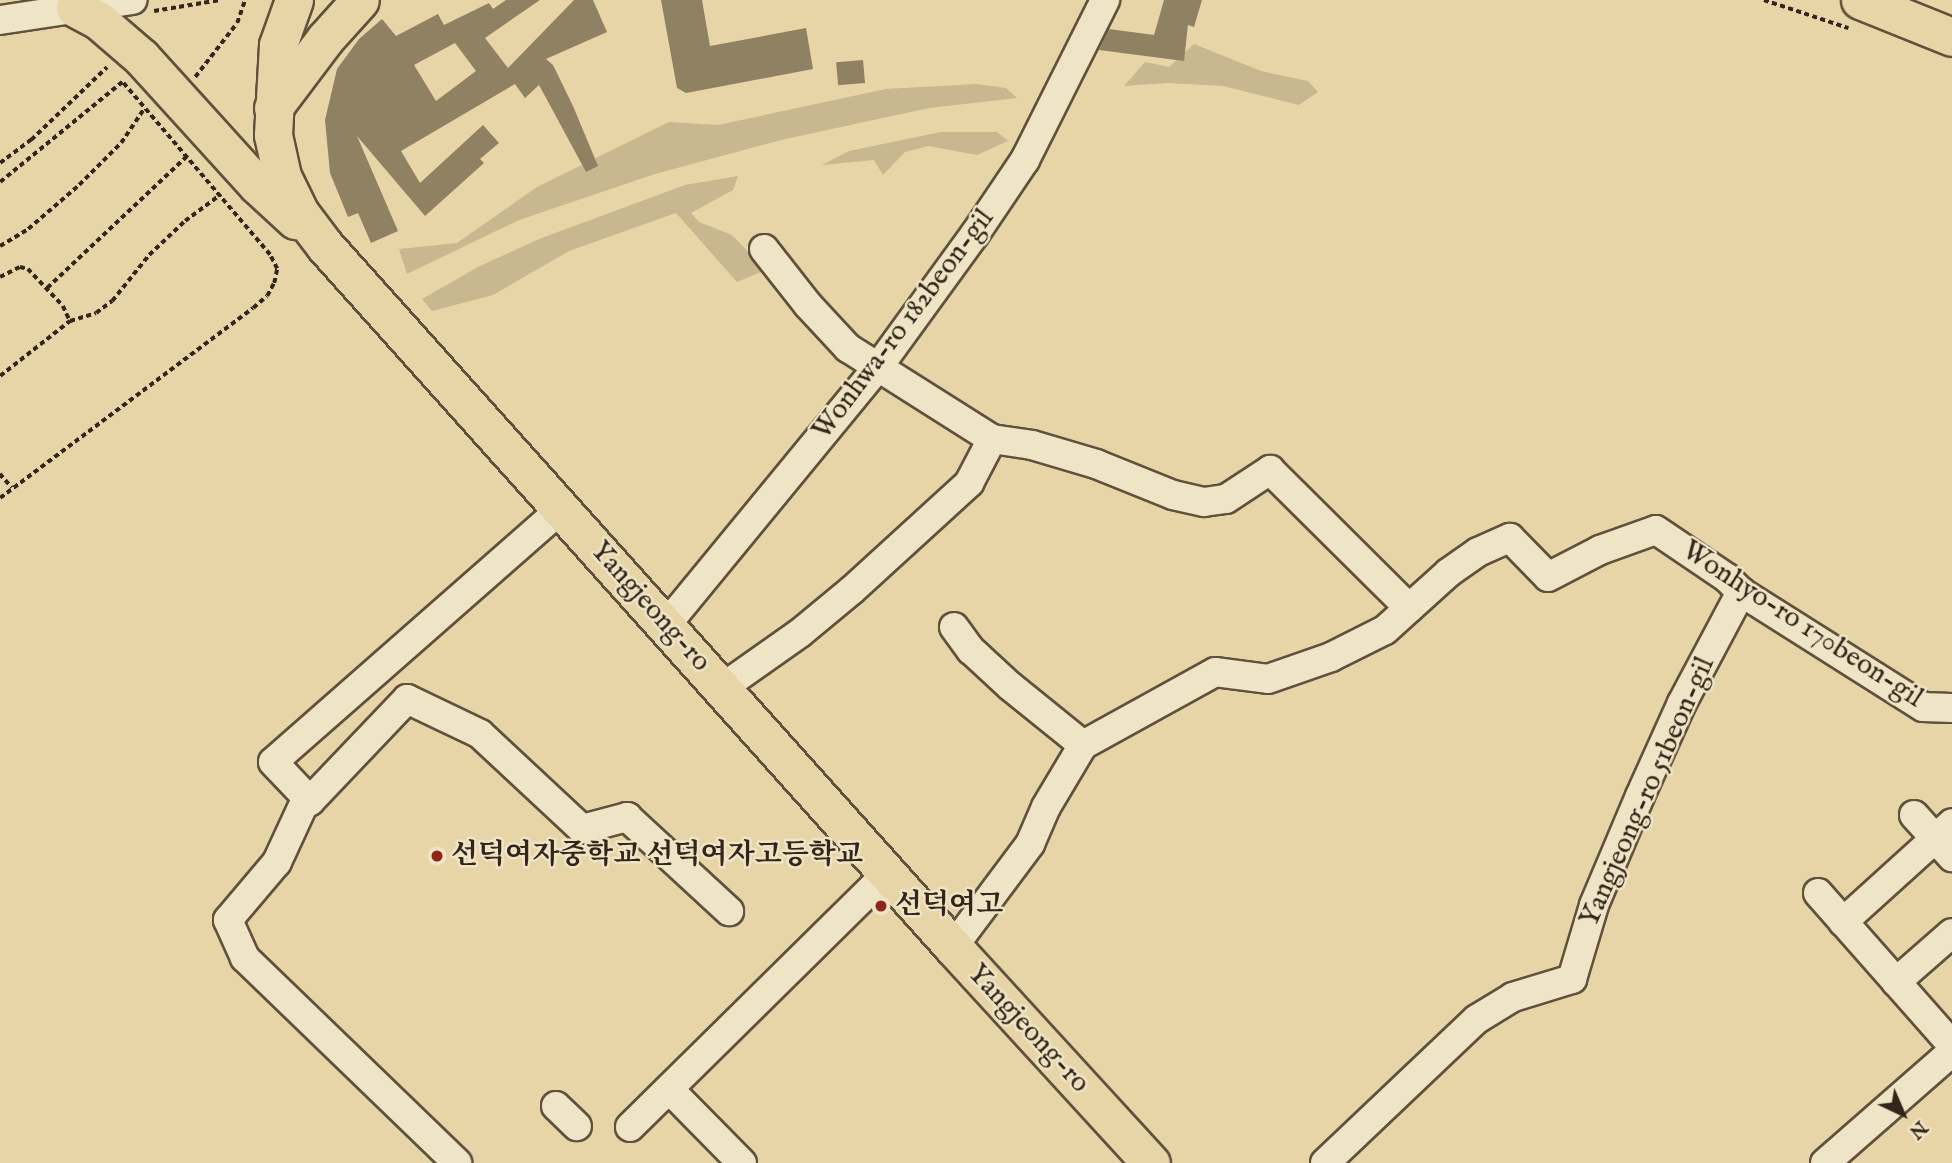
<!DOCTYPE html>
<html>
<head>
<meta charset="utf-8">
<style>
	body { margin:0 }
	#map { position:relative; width:1952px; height:1163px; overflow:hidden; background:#e7d5a7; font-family:"IM FELL English","Noto Serif KR",serif }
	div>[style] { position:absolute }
	.green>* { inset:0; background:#c8b78f }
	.building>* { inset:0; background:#918163; transform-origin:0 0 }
	.path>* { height:3.5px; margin-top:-1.75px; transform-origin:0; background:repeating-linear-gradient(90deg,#332519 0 5px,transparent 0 8.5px) }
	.roads { filter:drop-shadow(2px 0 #60513c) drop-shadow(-2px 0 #60513c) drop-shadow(0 2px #60513c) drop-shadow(0 -2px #60513c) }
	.minor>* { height:28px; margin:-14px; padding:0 14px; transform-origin:14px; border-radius:14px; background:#efe4c6 }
	.major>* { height:37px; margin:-18.5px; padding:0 18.5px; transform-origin:18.5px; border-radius:18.5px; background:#e7d5a7 }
	.dots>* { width:19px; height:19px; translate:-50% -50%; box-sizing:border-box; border:4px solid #efe4c6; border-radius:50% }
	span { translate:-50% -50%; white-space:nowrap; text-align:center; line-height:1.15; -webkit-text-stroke:5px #efe4c6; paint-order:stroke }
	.street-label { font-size:28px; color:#332519 }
	.poi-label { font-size:28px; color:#332519; font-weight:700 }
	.left { translate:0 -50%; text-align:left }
	.north { position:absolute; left:1868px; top:1079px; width:70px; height:70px; -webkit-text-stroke:5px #efe4c6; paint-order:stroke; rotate:136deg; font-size:19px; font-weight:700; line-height:28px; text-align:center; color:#332519 }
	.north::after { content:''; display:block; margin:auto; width:24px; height:32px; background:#332519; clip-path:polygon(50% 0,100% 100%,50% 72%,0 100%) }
</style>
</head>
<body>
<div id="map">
	<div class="green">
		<div style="clip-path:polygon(1194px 44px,1261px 71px,1308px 81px,1318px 92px,1299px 105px,1223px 86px,1168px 83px,1124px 86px,1145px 62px,1169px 67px)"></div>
		<div style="clip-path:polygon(976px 84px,1006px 88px,1017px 98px,929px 108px,781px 140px,655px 174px,519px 220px,407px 274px,399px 249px,457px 243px,537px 187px,669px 122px,718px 125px,886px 89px)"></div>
		<div style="clip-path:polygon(941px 132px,997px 132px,1008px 141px,977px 155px,928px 146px,905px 152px,883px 175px,874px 160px,822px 165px,849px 151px)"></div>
		<div style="clip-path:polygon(738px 176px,733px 190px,691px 213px,699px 222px,732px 235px,766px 270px,737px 282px,676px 213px,569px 251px,493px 295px,432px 311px,422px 299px,478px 267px,539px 239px,685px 185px)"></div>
	</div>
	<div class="building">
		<div style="clip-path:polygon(evenodd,506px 0,540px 0,485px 38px,508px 68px,574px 0,593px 0,607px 32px,546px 59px,553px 65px,573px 106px,598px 166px,586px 172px,539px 85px,525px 98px,515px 84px,401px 151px,420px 183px,483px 125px,499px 143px,480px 159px,484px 163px,425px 216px,357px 136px,398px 231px,371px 243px,358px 213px,348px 217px,330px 173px,325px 120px,337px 69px,359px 39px,382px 19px,396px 36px,438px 14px,444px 25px,489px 3px,493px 9px,506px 0,455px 43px,476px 71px,436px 101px,414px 65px,455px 43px)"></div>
		<div style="clip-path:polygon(661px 0,702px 0,710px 46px,806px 28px,813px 69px,686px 93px,677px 88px)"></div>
		<div style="clip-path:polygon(1164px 0,1202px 0,1194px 27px,1188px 25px,1184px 61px,1099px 50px,1109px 29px,1154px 35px)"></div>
		<div style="left:863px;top:60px;width:23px;height:27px;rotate:85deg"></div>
	</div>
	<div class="path">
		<div style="left:1764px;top:0;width:89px;rotate:18.4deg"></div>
		<div style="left:154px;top:11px;width:67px;rotate:-9.5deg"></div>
		<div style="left:195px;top:77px;width:68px;rotate:-52.1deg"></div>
		<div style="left:237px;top:23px;width:24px;rotate:-71deg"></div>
		<div style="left:0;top:163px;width:39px;rotate:-37deg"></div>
		<div style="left:31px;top:140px;width:105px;rotate:-43.8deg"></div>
		<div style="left:0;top:182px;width:158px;rotate:-39.3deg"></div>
		<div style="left:0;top:246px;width:33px;rotate:-31deg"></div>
		<div style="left:28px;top:229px;width:67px;rotate:-40.8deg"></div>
		<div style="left:79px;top:185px;width:59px;rotate:-45deg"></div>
		<div style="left:121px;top:143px;width:40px;rotate:-56deg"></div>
		<div style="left:0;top:277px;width:22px;rotate:-27deg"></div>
		<div style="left:20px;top:267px;width:8px;rotate:14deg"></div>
		<div style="left:28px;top:269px;width:51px;rotate:46.6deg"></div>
		<div style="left:63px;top:306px;width:17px;rotate:65deg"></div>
		<div style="left:47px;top:288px;width:192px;rotate:-43.3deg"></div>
		<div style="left:0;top:376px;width:89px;rotate:-38.2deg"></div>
		<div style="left:70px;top:321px;width:27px;rotate:-17deg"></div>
		<div style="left:96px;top:313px;width:20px;rotate:-37deg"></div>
		<div style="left:112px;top:301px;width:59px;rotate:-51.2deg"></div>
		<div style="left:149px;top:255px;width:50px;rotate:-43.4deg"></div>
		<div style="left:185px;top:221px;width:44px;rotate:-36.6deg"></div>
		<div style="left:0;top:474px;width:18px;rotate:49deg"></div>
		<div style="left:0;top:498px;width:316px;rotate:-36.9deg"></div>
		<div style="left:253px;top:308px;width:18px;rotate:-41deg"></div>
		<div style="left:267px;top:296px;width:15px;rotate:-62deg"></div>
		<div style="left:274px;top:283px;width:14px;rotate:-78deg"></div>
		<div style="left:277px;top:269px;width:16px;rotate:-117deg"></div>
		<div style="left:270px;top:255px;width:228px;rotate:-130.5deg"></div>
	</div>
	<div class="roads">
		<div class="minor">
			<div style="left:0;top:20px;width:134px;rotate:-8.6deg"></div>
			<div style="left:764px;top:249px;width:71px;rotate:51.8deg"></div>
			<div style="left:808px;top:305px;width:59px;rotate:47.1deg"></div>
			<div style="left:848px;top:348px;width:170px;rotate:32.3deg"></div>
			<div style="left:561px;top:509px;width:383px;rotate:138.7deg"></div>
			<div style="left:273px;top:762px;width:54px;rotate:46.5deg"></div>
			<div style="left:310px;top:801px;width:141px;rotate:-46.4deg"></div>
			<div style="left:407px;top:699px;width:81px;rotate:25.6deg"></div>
			<div style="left:480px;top:734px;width:139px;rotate:43deg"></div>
			<div style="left:582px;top:829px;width:47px;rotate:-14.9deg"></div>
			<div style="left:627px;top:817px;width:139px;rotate:42.7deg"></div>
			<div style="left:666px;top:625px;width:335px;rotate:-50.6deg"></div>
			<div style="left:879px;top:366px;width:163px;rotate:-54deg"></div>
			<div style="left:975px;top:234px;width:89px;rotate:-56deg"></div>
			<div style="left:1025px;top:160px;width:179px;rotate:-63.4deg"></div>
			<div style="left:954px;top:627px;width:29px;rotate:54deg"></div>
			<div style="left:971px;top:650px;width:53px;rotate:42.7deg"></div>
			<div style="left:1010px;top:686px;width:94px;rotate:38.9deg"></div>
			<div style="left:722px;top:688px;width:95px;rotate:-35.2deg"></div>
			<div style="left:800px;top:633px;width:67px;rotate:-39.6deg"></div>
			<div style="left:852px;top:590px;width:159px;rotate:-42.4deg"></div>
			<div style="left:969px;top:483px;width:50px;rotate:-62.4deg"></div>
			<div style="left:992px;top:439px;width:40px;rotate:8.5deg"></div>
			<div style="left:1032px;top:445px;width:67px;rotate:16.5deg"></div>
			<div style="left:1096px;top:464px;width:83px;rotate:21.9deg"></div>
			<div style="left:1173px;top:495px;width:32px;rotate:13deg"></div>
			<div style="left:1204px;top:502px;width:22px;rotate:-8deg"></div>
			<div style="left:1226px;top:499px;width:53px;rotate:-33.4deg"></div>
			<div style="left:1270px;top:470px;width:196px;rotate:44.8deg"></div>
			<div style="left:307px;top:797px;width:72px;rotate:114.8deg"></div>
			<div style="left:277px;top:862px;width:76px;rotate:130.2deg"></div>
			<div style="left:228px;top:920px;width:42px;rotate:65.9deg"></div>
			<div style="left:245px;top:958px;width:295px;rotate:44deg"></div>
			<div style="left:1914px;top:815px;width:57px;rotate:47.9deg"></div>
			<div style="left:1818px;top:893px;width:203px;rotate:48.6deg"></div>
			<div style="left:1843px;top:922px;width:147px;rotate:-42.2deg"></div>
			<div style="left:953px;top:947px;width:129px;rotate:-53.2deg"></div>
			<div style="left:1030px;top:844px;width:40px;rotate:-66.6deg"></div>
			<div style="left:1046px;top:807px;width:72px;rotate:-59.2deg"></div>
			<div style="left:1083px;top:745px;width:151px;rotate:-28.9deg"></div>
			<div style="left:1215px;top:672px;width:53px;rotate:7.5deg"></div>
			<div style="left:1268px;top:679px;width:67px;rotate:-19.2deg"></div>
			<div style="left:1331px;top:657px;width:60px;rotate:-26.6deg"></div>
			<div style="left:1385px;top:630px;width:85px;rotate:-42.1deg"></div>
			<div style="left:1448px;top:573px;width:37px;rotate:-35deg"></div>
			<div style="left:1478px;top:552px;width:35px;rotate:-24deg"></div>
			<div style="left:1510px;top:538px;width:54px;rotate:45.7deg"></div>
			<div style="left:1548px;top:577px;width:59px;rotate:-27.4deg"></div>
			<div style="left:1600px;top:550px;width:59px;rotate:-19.7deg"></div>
			<div style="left:1656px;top:530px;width:86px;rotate:34.1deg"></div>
			<div style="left:1727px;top:578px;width:20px;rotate:45deg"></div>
			<div style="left:1741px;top:592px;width:215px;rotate:32.3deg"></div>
			<div style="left:1923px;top:707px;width:29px;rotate:2deg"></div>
			<div style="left:1896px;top:982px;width:74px;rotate:-41.2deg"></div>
			<div style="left:669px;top:1089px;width:104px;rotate:45.4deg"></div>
			<div style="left:556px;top:1106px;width:29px;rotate:44deg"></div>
			<div style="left:630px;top:1127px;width:362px;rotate:-44.6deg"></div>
			<div style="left:1325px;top:1163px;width:209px;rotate:-43.5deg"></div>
			<div style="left:1477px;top:1019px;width:42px;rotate:-31.4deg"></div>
			<div style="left:1513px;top:997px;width:62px;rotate:-17deg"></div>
			<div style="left:1572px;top:979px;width:77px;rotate:-73.4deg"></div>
			<div style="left:1594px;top:905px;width:118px;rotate:-67.1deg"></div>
			<div style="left:1640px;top:796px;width:102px;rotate:-65.7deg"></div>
			<div style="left:1682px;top:703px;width:126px;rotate:-62deg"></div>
			<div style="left:1825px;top:1163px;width:169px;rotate:-41.2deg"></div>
		</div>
		<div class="major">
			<div style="left:294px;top:0;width:48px;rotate:109.6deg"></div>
			<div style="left:278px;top:45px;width:90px;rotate:93.2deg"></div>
			<div style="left:273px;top:135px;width:42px;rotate:77.6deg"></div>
			<div style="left:282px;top:176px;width:41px;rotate:64.1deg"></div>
			<div style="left:300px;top:213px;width:41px;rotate:52.9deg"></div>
			<div style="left:325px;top:246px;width:941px;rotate:48.14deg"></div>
			<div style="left:953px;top:947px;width:293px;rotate:47.5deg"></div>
			<div style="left:1860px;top:0;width:99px;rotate:21.9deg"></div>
			<div style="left:75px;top:8px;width:26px;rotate:28deg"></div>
			<div style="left:98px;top:20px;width:57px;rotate:40.7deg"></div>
			<div style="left:141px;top:57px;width:173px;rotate:47.8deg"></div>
			<div style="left:257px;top:185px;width:52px;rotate:42.6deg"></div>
			<div style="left:273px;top:108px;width:86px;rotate:-53deg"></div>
			<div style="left:325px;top:39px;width:52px;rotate:-48.1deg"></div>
		</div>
	</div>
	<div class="dots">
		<div style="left:437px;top:856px;background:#8f2418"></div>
		<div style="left:881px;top:906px;background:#8f2418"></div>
	</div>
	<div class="street-label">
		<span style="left:904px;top:325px;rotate:-53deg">Wonhwa-ro 182beon-gil</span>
		<span style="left:650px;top:607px;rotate:48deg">Yangjeong-ro</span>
		<span style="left:1802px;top:625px;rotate:33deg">Wonhyo-ro 170beon-gil</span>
		<span style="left:1648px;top:792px;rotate:-66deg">Yangjeong-ro 51beon-gil</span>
		<span style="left:1028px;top:1029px;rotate:47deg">Yangjeong-ro</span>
	</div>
	<div class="poi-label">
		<span class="left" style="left:451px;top:856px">선덕여자중학교 선덕여자고등학교</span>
		<span class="left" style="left:895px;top:906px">선덕여고</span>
	</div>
	<div class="north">N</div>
</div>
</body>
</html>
